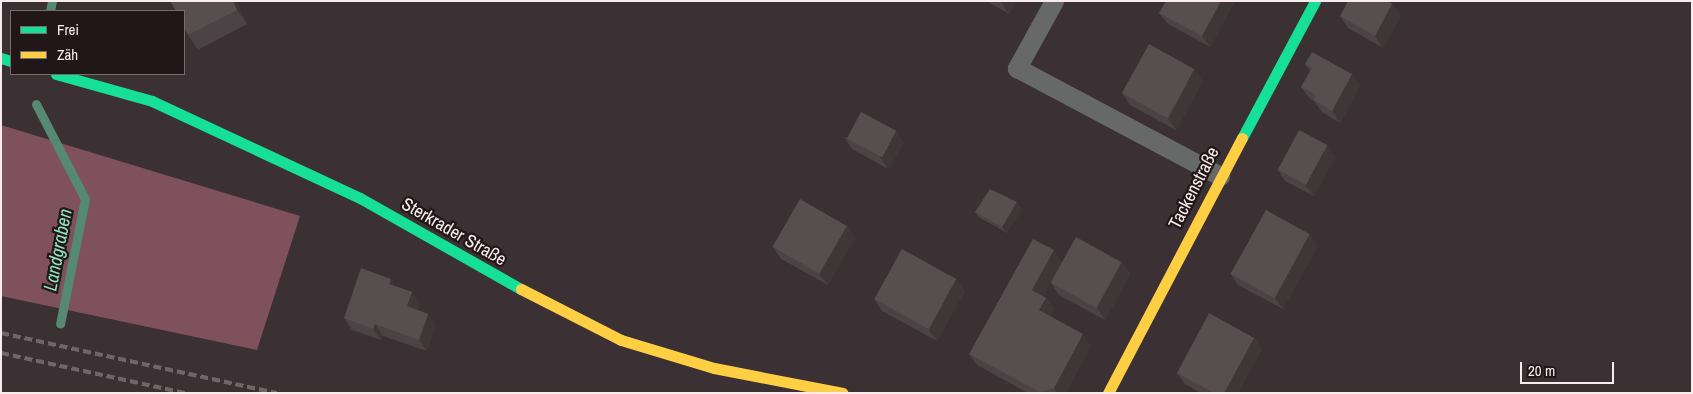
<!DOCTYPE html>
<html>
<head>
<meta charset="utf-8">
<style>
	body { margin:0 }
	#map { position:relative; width:1693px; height:394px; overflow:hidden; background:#3b3033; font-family:"Archivo Narrow",sans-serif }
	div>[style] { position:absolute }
	.forest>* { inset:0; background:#7f515d }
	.stream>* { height:9px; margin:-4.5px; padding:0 4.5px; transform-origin:4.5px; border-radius:4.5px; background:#568973 }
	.lane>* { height:19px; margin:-9.5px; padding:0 9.5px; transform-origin:9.5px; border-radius:9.5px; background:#676968 }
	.fast>* { height:11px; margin:-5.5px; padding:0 5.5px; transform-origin:5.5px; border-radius:5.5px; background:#16e098 }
	.slow>* { height:11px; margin:-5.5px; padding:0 5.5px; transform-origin:5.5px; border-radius:5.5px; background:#ffcf43 }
	.rail>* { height:4px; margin-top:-2px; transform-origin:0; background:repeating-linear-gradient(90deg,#6d6769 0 8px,transparent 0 12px) }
	.wall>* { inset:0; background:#4b4345 }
	.shaded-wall>* { inset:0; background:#3d3738 }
	.building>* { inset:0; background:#574e50; transform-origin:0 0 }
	span { translate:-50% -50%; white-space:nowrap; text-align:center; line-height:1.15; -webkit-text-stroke:4.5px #211719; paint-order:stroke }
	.street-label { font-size:18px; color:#f9ebee }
	.water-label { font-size:19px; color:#8ee6bf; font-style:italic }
	.frame { position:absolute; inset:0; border:2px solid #f9ebee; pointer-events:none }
	.legend { position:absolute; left:10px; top:10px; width:175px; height:65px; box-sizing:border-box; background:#211719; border:1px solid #776c6e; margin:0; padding:6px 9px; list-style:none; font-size:15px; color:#f9ebee }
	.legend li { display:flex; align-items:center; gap:10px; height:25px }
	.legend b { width:25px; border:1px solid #776c6e }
	.scale { position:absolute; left:1520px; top:362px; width:94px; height:22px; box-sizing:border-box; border:2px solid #f9ebee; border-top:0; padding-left:6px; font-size:15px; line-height:18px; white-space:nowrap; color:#f9ebee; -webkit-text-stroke:4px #211719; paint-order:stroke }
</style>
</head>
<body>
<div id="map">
	<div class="forest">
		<div style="clip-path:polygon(1px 125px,300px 216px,257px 350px,1px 296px)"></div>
	</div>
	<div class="stream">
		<div style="left:50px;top:11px;width:10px;rotate:-79deg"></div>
		<div style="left:36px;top:104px;width:107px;rotate:62.7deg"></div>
		<div style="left:85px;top:199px;width:127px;rotate:101.3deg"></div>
	</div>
	<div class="lane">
		<div style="left:1054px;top:1px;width:77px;rotate:118.9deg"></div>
		<div style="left:1017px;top:68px;width:230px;rotate:28deg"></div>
	</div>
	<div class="fast">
		<div style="left:1px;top:58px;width:10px;rotate:17deg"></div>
		<div style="left:56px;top:74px;width:100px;rotate:15.7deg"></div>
		<div style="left:152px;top:101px;width:230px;rotate:25deg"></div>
		<div style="left:360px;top:198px;width:185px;rotate:29.5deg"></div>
		<div style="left:1242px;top:138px;width:155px;rotate:-61.9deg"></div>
	</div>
	<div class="slow">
		<div style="left:521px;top:289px;width:112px;rotate:27deg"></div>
		<div style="left:621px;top:340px;width:97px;rotate:16.8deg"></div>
		<div style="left:714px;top:368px;width:131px;rotate:11deg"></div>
		<div style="left:1108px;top:393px;width:288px;rotate:-62.3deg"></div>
	</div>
	<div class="rail">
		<div style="left:1px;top:333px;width:282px;rotate:12.3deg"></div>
		<div style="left:1px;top:353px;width:188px;rotate:12.3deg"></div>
	</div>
	<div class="wall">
		<div style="clip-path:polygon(236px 1px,247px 24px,198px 50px,188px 35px)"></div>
		<div style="clip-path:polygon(986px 1px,1016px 1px,1009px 14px)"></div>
		<div style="clip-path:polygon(1235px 1px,1210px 47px,1168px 24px,1159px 13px)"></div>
		<div style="clip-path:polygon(1392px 4px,1401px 16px,1383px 48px,1348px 28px,1340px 16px)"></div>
		<div style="clip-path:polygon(1305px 64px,1352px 74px,1360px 85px,1340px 123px,1322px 112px,1314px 101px,1309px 98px,1301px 87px,1310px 71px)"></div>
		<div style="clip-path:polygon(1203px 81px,1176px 130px,1130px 105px,1122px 93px)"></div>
		<div style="clip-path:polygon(844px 137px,904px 143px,888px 169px,852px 149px)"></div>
		<div style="clip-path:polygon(1327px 145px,1335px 157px,1314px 196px,1285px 181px,1277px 169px)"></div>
		<div style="clip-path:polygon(1022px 209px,1007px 233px,980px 218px,975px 212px)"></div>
		<div style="clip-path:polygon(847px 226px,855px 237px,828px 285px,781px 259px,773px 247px)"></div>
		<div style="clip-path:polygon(1318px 246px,1283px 309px,1238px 285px,1230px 273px)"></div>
		<div style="clip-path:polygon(1062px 262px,1043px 296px,1046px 298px,1055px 309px,1050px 316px,1091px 346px,1066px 393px,1028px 393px,977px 365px,969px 354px)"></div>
		<div style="clip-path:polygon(1122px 262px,1130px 274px,1105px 320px,1059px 295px,1051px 283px)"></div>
		<div style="clip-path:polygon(397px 287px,412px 292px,420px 304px,418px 310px,428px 314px,436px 325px,427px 351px,383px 336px,381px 340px,352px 330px,344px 318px)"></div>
		<div style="clip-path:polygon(965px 291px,937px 341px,882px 311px,874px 299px)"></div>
		<div style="clip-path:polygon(1254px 338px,1262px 349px,1238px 393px,1201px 393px,1185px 384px,1177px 373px)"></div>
	</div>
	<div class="shaded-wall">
		<div style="clip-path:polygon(233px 1px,236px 1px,247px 24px,237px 10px)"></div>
		<div style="clip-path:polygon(1002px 1px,1016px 1px,1009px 14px,1001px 2px)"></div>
		<div style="clip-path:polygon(1221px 1px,1235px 1px,1210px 47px,1202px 36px)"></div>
		<div style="clip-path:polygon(1392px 4px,1401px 16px,1383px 48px,1375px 36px)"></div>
		<div style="clip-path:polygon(1195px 69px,1203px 81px,1176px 130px,1168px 119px)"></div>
		<div style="clip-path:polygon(1352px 74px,1360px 85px,1340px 123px,1332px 111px)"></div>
		<div style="clip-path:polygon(896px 131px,904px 143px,888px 169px,880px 157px)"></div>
		<div style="clip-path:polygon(1327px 145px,1335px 157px,1314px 196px,1305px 185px)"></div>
		<div style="clip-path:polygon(1017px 202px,1022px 209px,1007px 233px,1002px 227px)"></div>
		<div style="clip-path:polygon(847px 226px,855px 237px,828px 285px,819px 274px)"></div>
		<div style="clip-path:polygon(1310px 234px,1318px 246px,1283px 309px,1275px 298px)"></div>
		<div style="clip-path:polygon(1054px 250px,1062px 262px,1040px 301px,1032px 290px)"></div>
		<div style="clip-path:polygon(1122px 262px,1130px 274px,1105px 320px,1097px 308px)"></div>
		<div style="clip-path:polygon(391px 279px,399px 290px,389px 284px)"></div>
		<div style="clip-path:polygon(956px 279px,965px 291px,937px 341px,929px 330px)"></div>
		<div style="clip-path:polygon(412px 292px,420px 304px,415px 318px,407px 306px)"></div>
		<div style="clip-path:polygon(1046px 298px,1055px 309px,1047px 322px,1039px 310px)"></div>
		<div style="clip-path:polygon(428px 314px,436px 325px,427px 351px,419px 340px)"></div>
		<div style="clip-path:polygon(375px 324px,383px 336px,381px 340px,373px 329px)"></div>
		<div style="clip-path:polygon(1083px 334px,1091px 346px,1066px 393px,1057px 393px,1054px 388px)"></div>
		<div style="clip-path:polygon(1254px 338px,1262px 349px,1238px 393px,1224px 393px)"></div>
	</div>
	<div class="building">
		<div style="clip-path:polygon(170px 1px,233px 1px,237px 10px,188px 35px,184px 27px,184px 11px,176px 11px)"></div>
		<div style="clip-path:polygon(1166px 1px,1221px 1px,1202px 36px,1159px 13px)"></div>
		<div style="clip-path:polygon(1348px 1px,1388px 1px,1392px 4px,1375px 36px,1340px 16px)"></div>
		<div style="left:1149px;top:44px;width:52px;height:56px;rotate:29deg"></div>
		<div style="clip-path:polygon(1312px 52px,1352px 74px,1332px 111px,1314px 100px,1316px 95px,1301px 87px,1312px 68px,1305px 64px)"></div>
		<div style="left:861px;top:112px;width:40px;height:30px;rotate:28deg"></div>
		<div style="left:1299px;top:130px;width:32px;height:45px;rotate:28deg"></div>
		<div style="clip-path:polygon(990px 189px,1017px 202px,1002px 227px,975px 212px)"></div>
		<div style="left:800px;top:199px;width:54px;height:55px;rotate:30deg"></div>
		<div style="left:1266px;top:210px;width:50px;height:73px;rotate:29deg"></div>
		<div style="left:1076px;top:237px;width:52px;height:52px;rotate:29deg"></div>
		<div style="clip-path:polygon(1033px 239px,1054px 250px,1032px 290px,1046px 298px,1039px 310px,1083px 334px,1054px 388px,1040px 392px,969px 354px)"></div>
		<div style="left:902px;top:249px;width:62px;height:57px;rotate:29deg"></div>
		<div style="clip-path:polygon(361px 268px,391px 279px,389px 284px,412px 292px,407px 306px,428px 314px,419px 340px,375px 324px,373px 329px,344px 318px)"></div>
		<div style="clip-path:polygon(1209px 313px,1254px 338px,1224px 393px,1214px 393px,1177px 373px)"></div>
	</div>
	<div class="street-label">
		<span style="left:1194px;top:188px;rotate:-63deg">Tackenstraße</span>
		<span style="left:454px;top:232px;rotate:30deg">Sterkrader Straße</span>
	</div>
	<div class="water-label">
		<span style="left:58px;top:250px;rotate:-79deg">Landgraben</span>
	</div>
	<div class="frame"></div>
	<ul class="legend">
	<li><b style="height:6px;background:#16e098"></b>Frei</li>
	<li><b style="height:6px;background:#ffcf43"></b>Zäh</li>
	</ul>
	<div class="scale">20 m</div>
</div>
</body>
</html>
